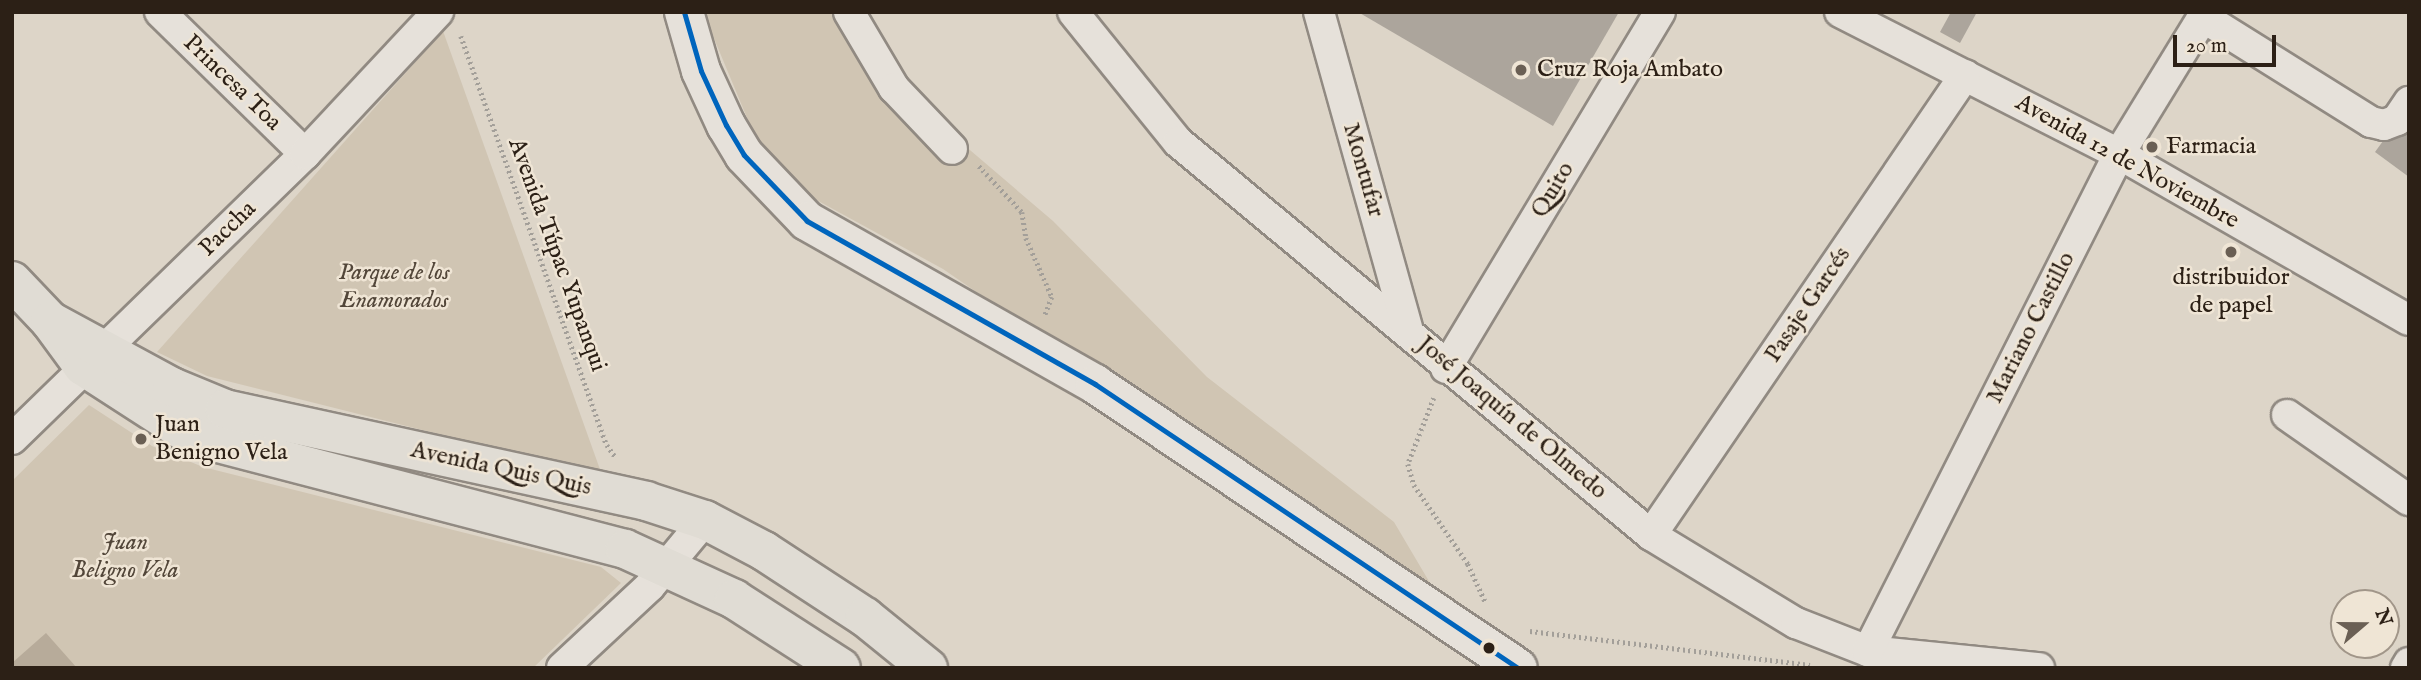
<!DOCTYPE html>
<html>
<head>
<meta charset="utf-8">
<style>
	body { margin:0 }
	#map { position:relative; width:2421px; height:680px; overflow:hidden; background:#ddd5c8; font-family:"IM FELL English",serif }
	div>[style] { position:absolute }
	.green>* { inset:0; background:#d0c5b3 }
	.water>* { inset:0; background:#b7ab9a }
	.building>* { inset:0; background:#aca59c }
	.path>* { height:4.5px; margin-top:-2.25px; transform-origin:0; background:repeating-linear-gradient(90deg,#a39f99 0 2px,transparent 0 5.5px) }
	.roads { filter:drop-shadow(2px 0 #918a82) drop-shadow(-2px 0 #918a82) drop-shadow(0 2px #918a82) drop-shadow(0 -2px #918a82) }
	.street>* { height:30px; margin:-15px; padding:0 15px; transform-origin:15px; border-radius:15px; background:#e6e1da }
	.secondary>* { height:38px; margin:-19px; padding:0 19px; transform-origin:19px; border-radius:19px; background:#e6e1da }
	.primary>* { height:38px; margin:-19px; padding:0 19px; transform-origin:19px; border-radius:19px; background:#e0dcd4 }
	.bus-1>* { height:5px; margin:-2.5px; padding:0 2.5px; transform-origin:2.5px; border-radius:2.5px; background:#0065bd }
	.dots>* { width:19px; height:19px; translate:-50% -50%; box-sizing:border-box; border:4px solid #efe5d5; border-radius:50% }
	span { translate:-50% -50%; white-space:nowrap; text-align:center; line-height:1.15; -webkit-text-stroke:5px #efe5d5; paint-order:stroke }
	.poi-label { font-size:24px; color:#2c2016 }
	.left { translate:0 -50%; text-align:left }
	.street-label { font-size:24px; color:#2c2016 }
	.park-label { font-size:24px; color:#524639; font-style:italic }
	.frame { position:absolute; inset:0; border:14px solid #2c2016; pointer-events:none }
	.north { position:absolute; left:2330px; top:589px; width:70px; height:70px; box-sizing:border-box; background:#efe5d5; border:2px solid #a19689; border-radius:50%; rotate:70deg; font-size:19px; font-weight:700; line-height:28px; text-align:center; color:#2c2016 }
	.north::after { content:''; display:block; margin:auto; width:24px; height:32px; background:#6a5f54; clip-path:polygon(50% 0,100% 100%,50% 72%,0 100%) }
	.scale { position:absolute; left:2173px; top:35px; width:103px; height:32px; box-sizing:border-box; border:4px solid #2c2016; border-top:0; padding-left:9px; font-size:21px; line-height:24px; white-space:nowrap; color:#2c2016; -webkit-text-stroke:5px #efe5d5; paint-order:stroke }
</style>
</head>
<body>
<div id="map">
	<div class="green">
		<div style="clip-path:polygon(703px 12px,861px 12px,923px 110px,1053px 221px,1207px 377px,1394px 522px,1430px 583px,1347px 547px,943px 269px,811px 197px,755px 137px)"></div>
		<div style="clip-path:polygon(443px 31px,602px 475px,207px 376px,157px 352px)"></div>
		<div style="clip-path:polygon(89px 405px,152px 446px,203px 467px,601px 567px,621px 583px,533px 668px,12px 668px,12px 481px)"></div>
	</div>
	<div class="water">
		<div style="clip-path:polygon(46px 633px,77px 668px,12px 668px,12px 663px)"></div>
	</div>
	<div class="building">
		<div style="clip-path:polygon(1358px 12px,1619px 12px,1553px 126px)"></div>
		<div style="clip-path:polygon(1951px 12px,1977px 12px,1960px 43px,1940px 32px)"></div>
		<div style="clip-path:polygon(2402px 115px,2409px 120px,2409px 177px,2375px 152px)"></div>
	</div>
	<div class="path">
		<div style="left:461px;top:36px;width:434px;rotate:70.4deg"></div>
		<div style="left:607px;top:445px;width:16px;rotate:55deg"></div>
		<div style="left:979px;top:166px;width:63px;rotate:46.9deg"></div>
		<div style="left:1022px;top:212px;width:26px;rotate:81deg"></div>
		<div style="left:1026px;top:238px;width:64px;rotate:66.2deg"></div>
		<div style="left:1052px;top:297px;width:19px;rotate:111deg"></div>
		<div style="left:1434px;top:398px;width:71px;rotate:111.5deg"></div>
		<div style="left:1408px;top:464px;width:22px;rotate:74deg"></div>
		<div style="left:1414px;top:485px;width:96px;rotate:55.6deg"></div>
		<div style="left:1468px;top:564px;width:41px;rotate:65.3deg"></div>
		<div style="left:1530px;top:631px;width:282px;rotate:6.9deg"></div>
	</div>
	<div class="roads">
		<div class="street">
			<div style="left:160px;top:12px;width:203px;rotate:44.4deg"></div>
			<div style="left:849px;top:12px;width:88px;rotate:59.4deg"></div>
			<div style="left:894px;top:88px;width:84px;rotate:46.4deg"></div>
			<div style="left:1073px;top:12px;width:167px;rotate:51.1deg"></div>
			<div style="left:1178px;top:142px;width:615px;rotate:39.72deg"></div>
			<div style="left:1651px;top:535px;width:170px;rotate:31.3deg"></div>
			<div style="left:1796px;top:623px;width:77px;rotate:21.3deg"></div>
			<div style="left:1868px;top:651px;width:172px;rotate:5.7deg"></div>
			<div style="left:1319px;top:12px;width:328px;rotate:74.4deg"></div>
			<div style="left:1840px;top:12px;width:313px;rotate:27deg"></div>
			<div style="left:2119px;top:154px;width:334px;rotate:29.8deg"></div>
			<div style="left:2203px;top:17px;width:198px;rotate:32deg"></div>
			<div style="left:2371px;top:122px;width:13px;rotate:13deg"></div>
			<div style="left:2384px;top:125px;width:14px;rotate:-21deg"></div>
			<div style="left:2397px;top:120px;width:22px;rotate:-56deg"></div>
			<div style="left:1446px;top:368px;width:415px;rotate:-59deg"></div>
			<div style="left:2287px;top:415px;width:149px;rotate:34.9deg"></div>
			<div style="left:12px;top:439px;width:409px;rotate:-44.2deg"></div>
			<div style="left:305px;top:154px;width:195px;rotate:-46.9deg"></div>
			<div style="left:1651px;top:535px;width:557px;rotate:-55.68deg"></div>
			<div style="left:1868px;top:651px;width:557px;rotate:-63.2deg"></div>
			<div style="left:2119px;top:154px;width:167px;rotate:-58.5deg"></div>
			<div style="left:562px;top:668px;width:120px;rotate:-43deg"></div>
			<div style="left:650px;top:586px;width:86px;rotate:-50.2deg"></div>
			<div style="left:2406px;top:668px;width:6px;rotate:-59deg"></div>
		</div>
		<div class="secondary">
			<div style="left:684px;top:12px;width:61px;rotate:73.9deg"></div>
			<div style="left:701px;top:71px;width:60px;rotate:65.2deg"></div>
			<div style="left:726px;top:125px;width:35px;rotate:59deg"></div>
			<div style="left:744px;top:155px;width:91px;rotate:46.3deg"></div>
			<div style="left:807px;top:221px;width:331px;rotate:29.5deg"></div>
			<div style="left:1095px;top:384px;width:509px;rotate:33.88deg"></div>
		</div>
		<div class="primary">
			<div style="left:12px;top:281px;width:55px;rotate:46.5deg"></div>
			<div style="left:50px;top:321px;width:56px;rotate:53.7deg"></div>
			<div style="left:83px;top:366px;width:129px;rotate:32.9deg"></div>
			<div style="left:191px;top:436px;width:448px;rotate:14.6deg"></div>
			<div style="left:625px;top:549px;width:120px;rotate:24.6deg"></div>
			<div style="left:734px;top:599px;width:127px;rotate:32.8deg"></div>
			<div style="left:50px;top:321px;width:139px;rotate:28.4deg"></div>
			<div style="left:172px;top:387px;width:57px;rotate:22.5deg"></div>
			<div style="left:225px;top:409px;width:431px;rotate:12.3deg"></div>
			<div style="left:646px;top:501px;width:62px;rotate:17.9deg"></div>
			<div style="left:705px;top:520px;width:67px;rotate:27.7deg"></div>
			<div style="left:764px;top:551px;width:121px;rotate:33.2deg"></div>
			<div style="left:865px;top:617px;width:81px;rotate:39deg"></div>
		</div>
	</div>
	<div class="bus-1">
		<div style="left:684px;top:12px;width:61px;rotate:73.9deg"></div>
		<div style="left:701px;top:71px;width:60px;rotate:65.2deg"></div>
		<div style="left:726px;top:125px;width:35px;rotate:59deg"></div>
		<div style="left:744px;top:155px;width:91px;rotate:46.3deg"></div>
		<div style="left:807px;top:221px;width:331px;rotate:29.5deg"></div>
		<div style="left:1095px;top:384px;width:509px;rotate:33.88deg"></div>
	</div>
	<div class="dots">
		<div style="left:1521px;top:70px;background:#6a5f54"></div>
		<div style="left:2152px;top:147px;background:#6a5f54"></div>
		<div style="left:2231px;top:252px;background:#6a5f54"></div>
		<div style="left:141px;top:439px;background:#6a5f54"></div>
		<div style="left:1489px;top:648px;background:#2c2016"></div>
	</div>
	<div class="poi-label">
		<span class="left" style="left:1537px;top:70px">Cruz Roja Ambato</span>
		<span class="left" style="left:2166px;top:147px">Farmacia</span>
		<span style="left:2231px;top:292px">distribuidor<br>de papel</span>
		<span class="left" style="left:155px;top:439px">Juan<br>Benigno Vela</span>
	</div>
	<div class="street-label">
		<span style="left:232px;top:83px;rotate:44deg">Princesa Toa</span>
		<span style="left:2127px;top:162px;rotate:29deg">Avenida 12 de Noviembre</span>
		<span style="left:1363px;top:170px;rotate:74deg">Montufar</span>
		<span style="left:1553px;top:190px;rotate:-59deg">Quito</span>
		<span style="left:228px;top:229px;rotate:-44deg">Paccha</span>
		<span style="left:557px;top:255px;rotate:70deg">Avenida Túpac Yupanqui</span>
		<span style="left:1808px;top:305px;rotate:-56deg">Pasaje Garcés</span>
		<span style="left:2031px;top:328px;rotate:-63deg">Mariano Castillo</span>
		<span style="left:1512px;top:418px;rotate:40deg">José Joaquín de Olmedo</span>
		<span style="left:501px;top:469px;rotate:12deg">Avenida Quis Quis</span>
	</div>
	<div class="park-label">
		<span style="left:394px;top:287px">Parque de los<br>Enamorados</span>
		<span style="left:125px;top:557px">Juan<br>Beligno Vela</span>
	</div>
	<div class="frame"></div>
	<div class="north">N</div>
	<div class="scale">20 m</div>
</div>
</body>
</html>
